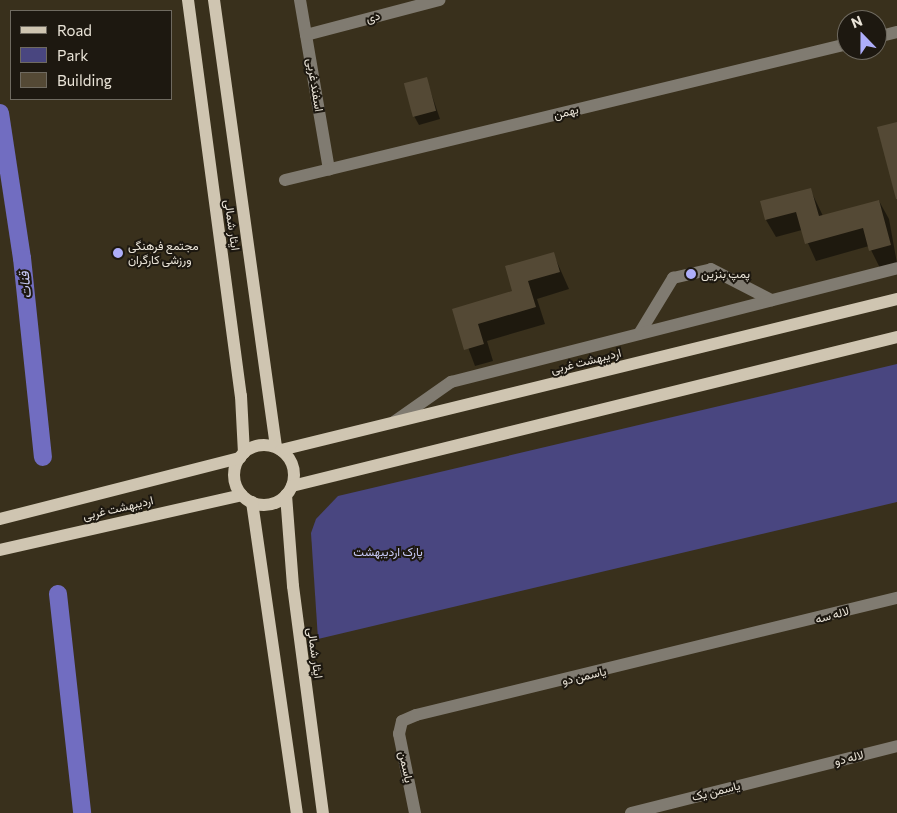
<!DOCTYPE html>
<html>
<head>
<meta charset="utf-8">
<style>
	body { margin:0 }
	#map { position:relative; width:897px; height:813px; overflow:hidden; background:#39301c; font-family:Commissioner,Vazirmatn,sans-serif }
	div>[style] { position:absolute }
	.green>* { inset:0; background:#494680 }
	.shadow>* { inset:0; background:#0007 }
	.canal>* { height:18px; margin:-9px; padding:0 9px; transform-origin:9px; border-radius:9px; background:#716dc1 }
	.building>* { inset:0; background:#544935; transform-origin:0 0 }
	.minor>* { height:12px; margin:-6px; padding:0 6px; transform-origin:6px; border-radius:6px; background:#807b71 }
	.major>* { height:12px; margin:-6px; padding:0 6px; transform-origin:6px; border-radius:6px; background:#cfc5b1 }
	.major>.ring { margin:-6px; padding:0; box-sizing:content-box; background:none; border:12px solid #cfc5b1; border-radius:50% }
	.dots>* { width:14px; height:14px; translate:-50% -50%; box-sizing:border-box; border:2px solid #1d1810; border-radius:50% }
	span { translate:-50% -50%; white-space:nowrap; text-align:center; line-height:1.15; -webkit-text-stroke:4px #1d1810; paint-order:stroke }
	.street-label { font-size:12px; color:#eae4d8 }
	.poi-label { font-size:12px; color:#eae4d8 }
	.left { translate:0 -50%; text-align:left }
	.park-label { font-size:12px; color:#caccf9 }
	.water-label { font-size:14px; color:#c8caf7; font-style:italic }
	.legend { position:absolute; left:10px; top:10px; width:162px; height:90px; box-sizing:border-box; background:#1d1810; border:1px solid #6f6a60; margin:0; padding:6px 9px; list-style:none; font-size:15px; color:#eae4d8 }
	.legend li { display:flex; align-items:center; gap:10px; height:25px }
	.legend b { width:25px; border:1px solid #6f6a60 }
	.north { position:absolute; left:837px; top:10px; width:50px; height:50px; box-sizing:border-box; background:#1d1810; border:1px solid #6f6a60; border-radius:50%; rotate:338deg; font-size:14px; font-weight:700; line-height:20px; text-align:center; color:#eae4d8 }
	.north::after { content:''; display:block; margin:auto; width:18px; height:22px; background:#aeaefa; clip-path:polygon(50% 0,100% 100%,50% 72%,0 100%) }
</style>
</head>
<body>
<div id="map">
	<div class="green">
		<div style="clip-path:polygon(897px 364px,897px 502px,318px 639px,311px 533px,316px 519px,338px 496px)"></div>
	</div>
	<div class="shadow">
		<div style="clip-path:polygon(426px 78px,440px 119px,419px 125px,414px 116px)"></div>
		<div style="clip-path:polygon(810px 189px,823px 216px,879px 201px,889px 219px,897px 263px,880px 268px,869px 246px,816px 261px,802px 230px,776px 237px,766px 220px)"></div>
		<div style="clip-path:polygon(553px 253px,569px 289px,537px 299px,545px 324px,487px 341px,493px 361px,475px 366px,454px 310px,514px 292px)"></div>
	</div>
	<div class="canal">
		<div style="left:0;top:113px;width:147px;rotate:81.4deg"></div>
		<div style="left:22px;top:258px;width:200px;rotate:84deg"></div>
		<div style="left:58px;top:594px;width:220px;rotate:83.7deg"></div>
	</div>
	<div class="building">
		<div style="left:427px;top:77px;width:35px;height:24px;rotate:75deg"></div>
		<div style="clip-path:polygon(897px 122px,897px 199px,896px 199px,877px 127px)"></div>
		<div style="clip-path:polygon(811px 188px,819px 216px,879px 200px,891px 245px,869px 251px,863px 228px,805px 244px,796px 212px,765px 220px,760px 201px)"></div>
		<div style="clip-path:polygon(554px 252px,560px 272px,528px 281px,536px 307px,478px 324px,484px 344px,464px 350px,452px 309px,512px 291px,505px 266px)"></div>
	</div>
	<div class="minor">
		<div style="left:300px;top:0;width:172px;rotate:80.3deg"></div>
		<div style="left:306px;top:35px;width:138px;rotate:-14.7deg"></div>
		<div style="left:877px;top:37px;width:21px;rotate:-14deg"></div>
		<div style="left:285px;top:180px;width:578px;rotate:-13.6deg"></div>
		<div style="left:639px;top:334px;width:66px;rotate:-58.7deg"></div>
		<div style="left:673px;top:278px;width:39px;rotate:-13deg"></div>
		<div style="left:711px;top:269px;width:68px;rotate:27.3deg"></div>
		<div style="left:394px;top:422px;width:70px;rotate:-35.1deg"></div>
		<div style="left:451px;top:382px;width:460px;rotate:-14.3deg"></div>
		<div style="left:415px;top:813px;width:81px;rotate:-101.4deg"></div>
		<div style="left:399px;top:734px;width:13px;rotate:-77deg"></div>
		<div style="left:402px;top:721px;width:15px;rotate:-23deg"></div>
		<div style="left:416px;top:715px;width:495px;rotate:-13.7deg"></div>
		<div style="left:631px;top:813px;width:274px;rotate:-14.1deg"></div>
	</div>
	<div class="major">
		<div style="left:188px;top:0;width:400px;rotate:82.4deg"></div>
		<div style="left:241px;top:396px;width:57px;rotate:87deg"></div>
		<div style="left:214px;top:0;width:451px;rotate:82.1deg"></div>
		<div class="ring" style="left:234px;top:445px;width:48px;height:48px"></div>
		<div style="left:281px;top:450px;width:634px;rotate:-13.77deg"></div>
		<div style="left:292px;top:486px;width:623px;rotate:-13.84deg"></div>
		<div style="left:286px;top:495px;width:91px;rotate:85.6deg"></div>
		<div style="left:293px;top:586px;width:229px;rotate:82.5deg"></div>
		<div style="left:252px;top:502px;width:314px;rotate:81.8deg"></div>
		<div style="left:0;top:519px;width:248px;rotate:-14.3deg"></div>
		<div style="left:0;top:550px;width:248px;rotate:-12.8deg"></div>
	</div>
	<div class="dots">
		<div style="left:118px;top:253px;background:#aeaefa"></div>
		<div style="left:691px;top:274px;background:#aeaefa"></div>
	</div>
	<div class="street-label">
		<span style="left:373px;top:17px;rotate:-15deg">دی</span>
		<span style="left:315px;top:85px;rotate:81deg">اسفند غربی</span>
		<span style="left:566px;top:112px;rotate:-14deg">بهمن</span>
		<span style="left:232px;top:225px;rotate:82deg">ایثار شمالی</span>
		<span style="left:586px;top:361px;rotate:-14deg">اردیبهشت غربی</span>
		<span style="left:118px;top:508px;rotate:-13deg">اردیبهشت غربی</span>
		<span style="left:832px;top:615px;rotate:-15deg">لاله سه</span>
		<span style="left:315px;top:653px;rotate:82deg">ایثار شمالی</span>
		<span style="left:584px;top:676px;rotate:-13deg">یاسمن دو</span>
		<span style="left:849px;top:758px;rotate:-14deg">لاله دو</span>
		<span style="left:406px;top:767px;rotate:78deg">یاسمن</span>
		<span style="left:716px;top:791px;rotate:-14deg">یاسمن یک</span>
	</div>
	<div class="poi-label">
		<span class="left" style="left:128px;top:253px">مجتمع فرهنگی<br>ورزشی کارگران</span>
		<span class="left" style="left:701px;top:274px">پمپ بنزین</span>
	</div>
	<div class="park-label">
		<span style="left:388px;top:552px">پارک اردیبهشت</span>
	</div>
	<div class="water-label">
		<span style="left:25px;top:285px;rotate:-96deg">قنات</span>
	</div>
	<ul class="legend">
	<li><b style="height:6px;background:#cfc5b1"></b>Road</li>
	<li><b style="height:14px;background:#494680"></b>Park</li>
	<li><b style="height:14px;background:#544935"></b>Building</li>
	</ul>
	<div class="north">N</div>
</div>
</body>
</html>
